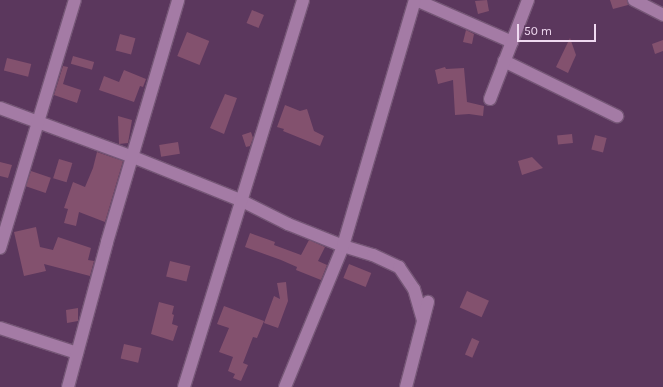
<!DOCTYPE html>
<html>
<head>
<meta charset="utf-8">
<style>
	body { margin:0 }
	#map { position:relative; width:663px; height:387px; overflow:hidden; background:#5b375d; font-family:Karla,sans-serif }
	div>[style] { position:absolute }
	.building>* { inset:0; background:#83516e; transform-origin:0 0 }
	.roads { filter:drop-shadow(1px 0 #755676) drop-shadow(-1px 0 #755676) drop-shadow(0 1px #755676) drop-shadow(0 -1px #755676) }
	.minor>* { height:12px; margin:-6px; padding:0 6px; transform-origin:6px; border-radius:6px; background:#a47ba5 }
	span { translate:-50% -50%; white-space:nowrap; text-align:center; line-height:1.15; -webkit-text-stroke:3px #5b375d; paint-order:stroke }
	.scale { position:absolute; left:517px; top:24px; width:79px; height:18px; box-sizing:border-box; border:2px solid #f0daf1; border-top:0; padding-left:5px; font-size:12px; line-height:14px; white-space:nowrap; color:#f0daf1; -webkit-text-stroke:3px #5b375d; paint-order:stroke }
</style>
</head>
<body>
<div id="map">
	<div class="building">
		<div style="clip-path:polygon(487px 0,489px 11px,478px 14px,475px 1px)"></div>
		<div style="clip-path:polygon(610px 0,627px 0,628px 5px,613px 9px)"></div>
		<div style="left:252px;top:10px;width:13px;height:14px;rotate:23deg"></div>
		<div style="clip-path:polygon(466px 30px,474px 34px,472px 44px,463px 42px)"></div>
		<div style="left:187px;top:32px;width:24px;height:26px;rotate:22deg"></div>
		<div style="left:120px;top:34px;width:16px;height:17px;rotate:15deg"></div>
		<div style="clip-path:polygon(570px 38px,576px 55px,568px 73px,556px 67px)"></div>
		<div style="clip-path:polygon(663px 40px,663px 51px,655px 54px,652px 44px)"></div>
		<div style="left:73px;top:56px;width:22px;height:8px;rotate:16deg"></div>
		<div style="left:7px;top:58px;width:25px;height:13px;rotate:14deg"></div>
		<div style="clip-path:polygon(63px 66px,68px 67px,63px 84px,81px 90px,77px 103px,54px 95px)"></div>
		<div style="clip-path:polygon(445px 67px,446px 69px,464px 68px,467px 102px,484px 106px,483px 116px,469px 114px,455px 115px,453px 80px,438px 84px,435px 70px)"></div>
		<div style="clip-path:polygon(124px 70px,146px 79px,143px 87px,140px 86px,134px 102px,99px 90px,104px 76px,119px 82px)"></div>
		<div style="clip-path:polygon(225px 94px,237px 98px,224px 134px,210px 128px)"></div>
		<div style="clip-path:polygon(285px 105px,300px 111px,307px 109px,314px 131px,324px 136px,320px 146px,283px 131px,284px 129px,277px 127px)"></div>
		<div style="clip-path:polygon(118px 116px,132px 120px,128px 143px,119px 144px)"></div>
		<div style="clip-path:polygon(251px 132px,253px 138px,250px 146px,246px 147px,242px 135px)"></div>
		<div style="left:572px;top:134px;width:9px;height:15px;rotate:84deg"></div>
		<div style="left:595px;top:135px;width:12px;height:15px;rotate:14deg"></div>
		<div style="left:178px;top:142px;width:12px;height:19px;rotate:81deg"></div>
		<div style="clip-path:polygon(97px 152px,123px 161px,105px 222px,79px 212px,76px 226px,64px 223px,68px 209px,64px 208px,73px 182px,85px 187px,93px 168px)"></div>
		<div style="clip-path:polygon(532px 157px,543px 168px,522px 175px,518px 161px)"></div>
		<div style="left:59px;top:159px;width:14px;height:20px;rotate:17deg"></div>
		<div style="clip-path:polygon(0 162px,12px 165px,8px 178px,0 176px)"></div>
		<div style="left:31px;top:171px;width:21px;height:16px;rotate:19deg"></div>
		<div style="clip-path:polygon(36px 227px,40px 247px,53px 250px,58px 237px,91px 248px,88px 260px,94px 261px,90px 276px,44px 264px,46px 271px,24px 276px,14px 232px)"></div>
		<div style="clip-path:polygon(250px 233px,275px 242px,274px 245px,301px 255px,309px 240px,325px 247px,318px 261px,327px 265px,321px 280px,296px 270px,297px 267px,281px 260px,245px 247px)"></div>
		<div style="left:170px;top:261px;width:21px;height:16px;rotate:14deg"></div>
		<div style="left:349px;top:264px;width:24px;height:15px;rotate:22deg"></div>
		<div style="clip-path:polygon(286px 282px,288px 301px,278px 328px,264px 323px,274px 296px,280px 299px,277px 283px)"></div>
		<div style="left:467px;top:291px;width:24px;height:18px;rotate:24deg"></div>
		<div style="clip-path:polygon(159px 302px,174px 306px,172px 314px,174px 315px,172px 324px,178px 326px,173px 341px,151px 334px)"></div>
		<div style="clip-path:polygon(224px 306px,264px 321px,257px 338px,253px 337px,243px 363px,248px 365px,241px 381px,233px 378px,235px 374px,228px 371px,233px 357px,219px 352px,229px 328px,217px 324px)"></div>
		<div style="clip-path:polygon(78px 308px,78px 321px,67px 323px,66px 310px)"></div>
		<div style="left:472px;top:338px;width:8px;height:18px;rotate:23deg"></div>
		<div style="left:124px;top:344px;width:18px;height:15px;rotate:13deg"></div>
	</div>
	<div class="roads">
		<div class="minor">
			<div style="left:416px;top:0;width:105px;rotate:23.6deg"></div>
			<div style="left:634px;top:0;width:33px;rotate:27deg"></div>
			<div style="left:504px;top:61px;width:126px;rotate:26deg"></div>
			<div style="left:490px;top:99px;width:106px;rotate:-69deg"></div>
			<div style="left:0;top:108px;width:142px;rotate:20.2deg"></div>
			<div style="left:133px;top:157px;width:115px;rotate:21.9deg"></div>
			<div style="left:240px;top:200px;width:54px;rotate:26.6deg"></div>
			<div style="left:288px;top:224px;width:59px;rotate:21.8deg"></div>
			<div style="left:343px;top:246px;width:31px;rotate:17deg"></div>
			<div style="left:373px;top:255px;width:29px;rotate:25deg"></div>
			<div style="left:399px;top:267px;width:27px;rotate:56deg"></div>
			<div style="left:414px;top:289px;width:32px;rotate:74deg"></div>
			<div style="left:0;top:248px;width:259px;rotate:-73.2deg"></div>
			<div style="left:0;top:328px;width:81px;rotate:18deg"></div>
			<div style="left:68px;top:387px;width:150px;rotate:-74.9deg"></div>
			<div style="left:107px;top:242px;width:252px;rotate:-73.6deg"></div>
			<div style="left:184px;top:387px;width:405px;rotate:-72.9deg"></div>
			<div style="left:285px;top:387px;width:152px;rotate:-67.6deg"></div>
			<div style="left:343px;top:246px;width:256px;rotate:-73.7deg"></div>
			<div style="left:406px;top:387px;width:88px;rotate:-75.5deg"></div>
		</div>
	</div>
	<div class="scale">50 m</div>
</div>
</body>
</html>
